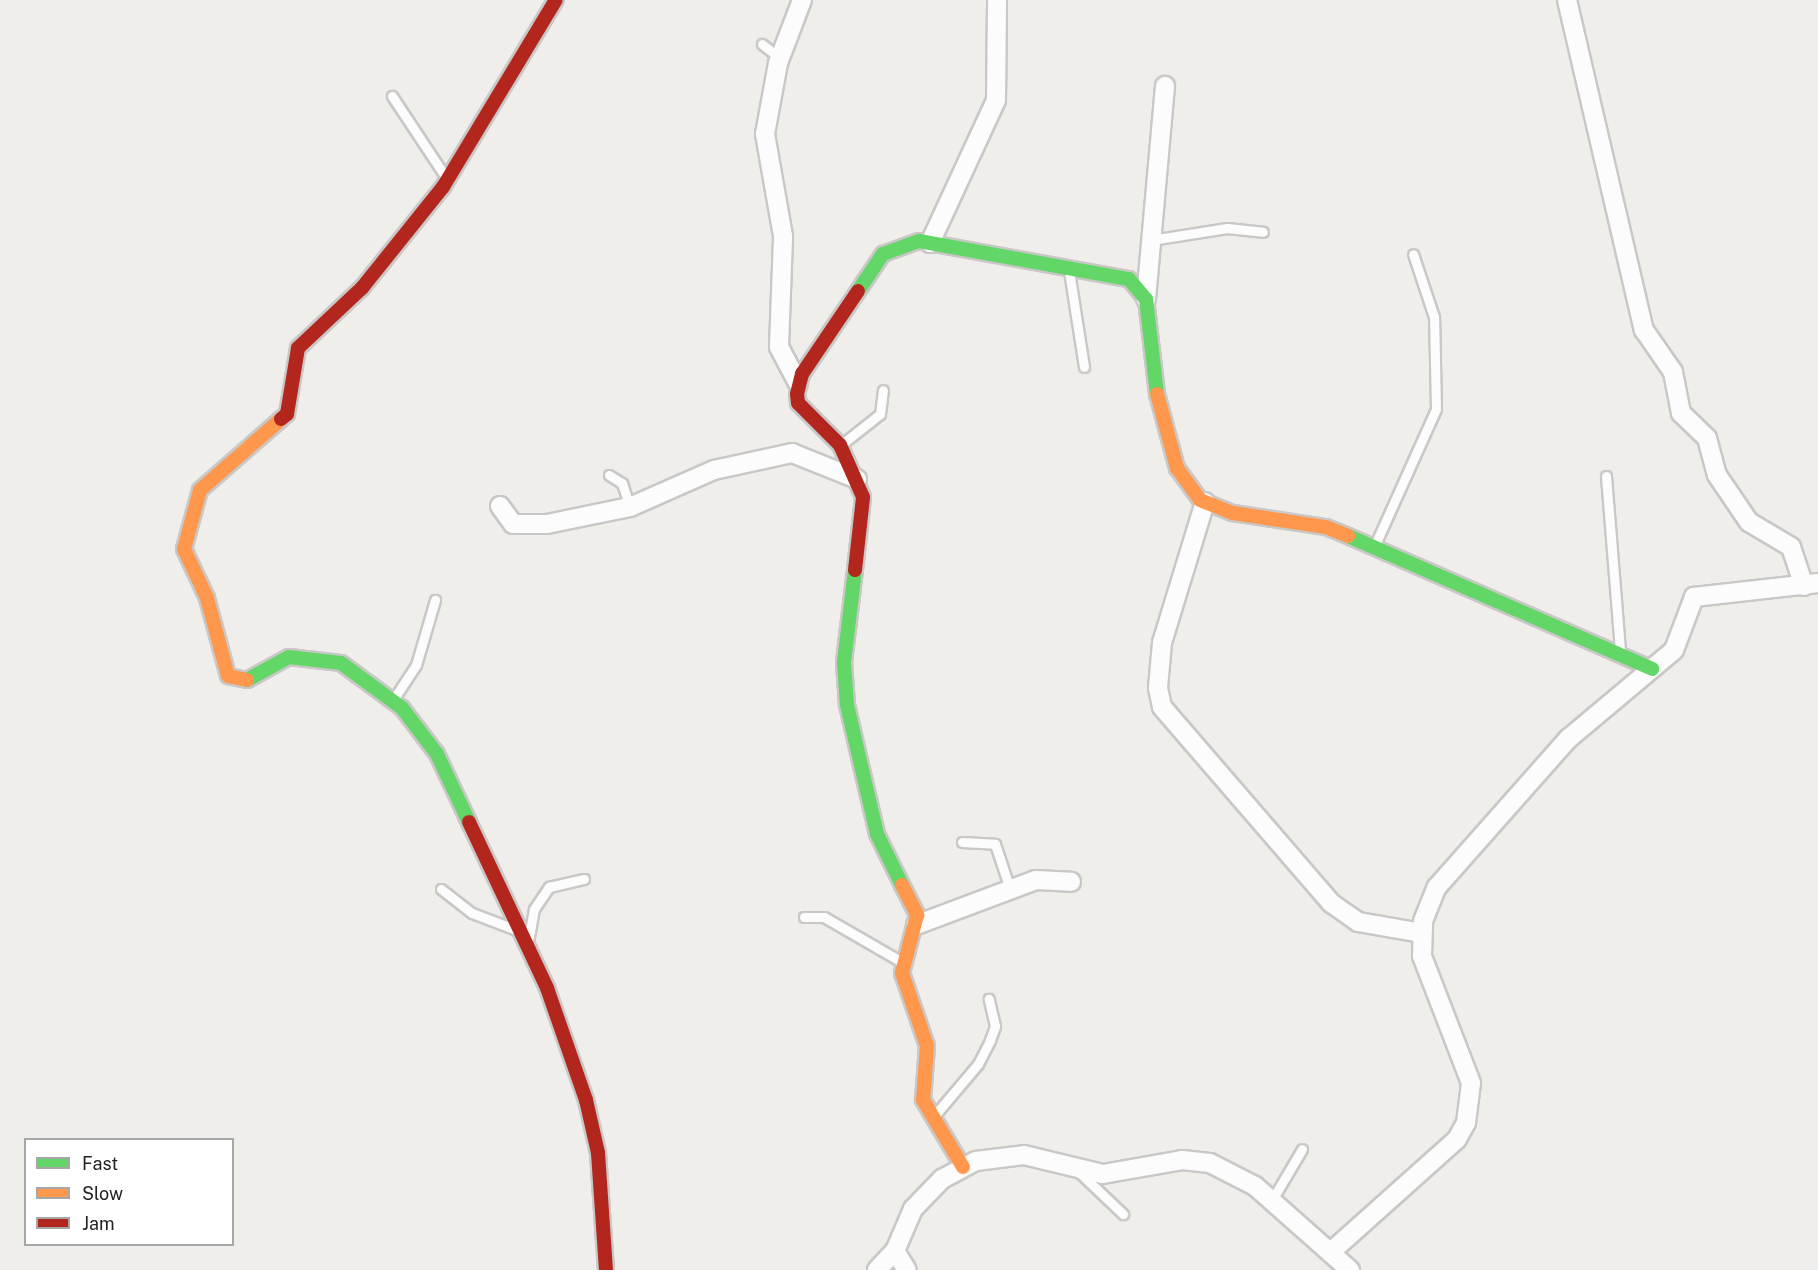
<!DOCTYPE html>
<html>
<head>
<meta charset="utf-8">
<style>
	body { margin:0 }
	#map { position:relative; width:1818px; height:1270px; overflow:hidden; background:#f0eeeb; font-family:"Public Sans",sans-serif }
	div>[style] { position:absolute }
	.roads { filter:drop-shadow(2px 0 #c9c8c7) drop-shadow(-2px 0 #c9c8c7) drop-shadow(0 2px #c9c8c7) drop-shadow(0 -2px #c9c8c7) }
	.lane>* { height:9px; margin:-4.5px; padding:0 4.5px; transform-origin:4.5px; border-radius:4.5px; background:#fdfcfc }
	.street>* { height:18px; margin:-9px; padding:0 9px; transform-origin:9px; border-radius:9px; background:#fdfcfc }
	.fast>* { height:14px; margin:-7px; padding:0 7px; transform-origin:7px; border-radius:7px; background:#63d668 }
	.slow>* { height:14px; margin:-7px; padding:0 7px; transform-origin:7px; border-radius:7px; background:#ff974d }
	.jam>* { height:14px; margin:-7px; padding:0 7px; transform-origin:7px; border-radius:7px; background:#b3261e }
	span { translate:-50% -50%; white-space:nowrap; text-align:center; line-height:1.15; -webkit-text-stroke:5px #fff; paint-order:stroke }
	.legend { position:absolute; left:24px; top:1138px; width:210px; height:108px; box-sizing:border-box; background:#fff; border:2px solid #a7a7a7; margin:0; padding:8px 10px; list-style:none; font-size:18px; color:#222 }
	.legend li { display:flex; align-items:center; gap:12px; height:30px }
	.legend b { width:30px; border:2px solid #a7a7a7 }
</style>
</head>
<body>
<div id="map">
	<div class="roads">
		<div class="lane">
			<div style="left:762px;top:44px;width:23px;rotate:38deg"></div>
			<div style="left:392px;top:96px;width:100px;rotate:56.5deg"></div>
			<div style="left:1151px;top:240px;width:77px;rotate:-9deg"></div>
			<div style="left:1227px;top:228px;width:36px;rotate:6deg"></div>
			<div style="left:1069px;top:271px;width:97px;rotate:81.1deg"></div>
			<div style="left:842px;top:444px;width:48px;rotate:-38.3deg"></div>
			<div style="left:880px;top:414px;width:24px;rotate:-83deg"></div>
			<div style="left:609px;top:475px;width:15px;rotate:32deg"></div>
			<div style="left:622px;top:483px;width:25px;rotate:72deg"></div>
			<div style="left:1606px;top:476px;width:175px;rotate:85.4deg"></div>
			<div style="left:1374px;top:547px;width:151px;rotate:-65.8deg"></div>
			<div style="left:1436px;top:409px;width:92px;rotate:-91.2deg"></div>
			<div style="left:1434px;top:317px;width:66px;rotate:-108.4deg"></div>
			<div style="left:393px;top:700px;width:42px;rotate:-56.7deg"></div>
			<div style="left:416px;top:665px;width:68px;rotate:-73.7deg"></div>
			<div style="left:962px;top:842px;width:33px;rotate:3deg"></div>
			<div style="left:995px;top:844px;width:47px;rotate:71.6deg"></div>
			<div style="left:441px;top:889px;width:39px;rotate:38deg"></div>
			<div style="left:472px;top:913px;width:45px;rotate:20.9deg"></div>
			<div style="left:804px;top:917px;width:20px"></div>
			<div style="left:824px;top:917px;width:90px;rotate:30deg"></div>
			<div style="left:529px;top:937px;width:28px;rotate:-80deg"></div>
			<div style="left:534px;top:909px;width:27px;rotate:-56deg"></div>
			<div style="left:549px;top:887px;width:36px;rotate:-13deg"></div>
			<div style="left:934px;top:1116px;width:68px;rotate:-49.8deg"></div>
			<div style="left:978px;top:1064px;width:27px;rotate:-63deg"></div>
			<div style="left:990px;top:1040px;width:15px;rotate:-70deg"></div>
			<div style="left:995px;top:1026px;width:28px;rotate:-103deg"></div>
			<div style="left:1079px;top:1172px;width:61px;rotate:43.7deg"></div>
			<div style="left:1272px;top:1200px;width:59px;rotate:-59.5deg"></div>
		</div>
		<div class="street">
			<div style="left:1567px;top:0;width:339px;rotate:76.9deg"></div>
			<div style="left:1644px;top:330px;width:51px;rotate:55.4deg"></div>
			<div style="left:1673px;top:372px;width:42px;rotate:79deg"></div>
			<div style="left:1681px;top:413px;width:36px;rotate:44deg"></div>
			<div style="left:1707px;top:438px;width:38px;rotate:75deg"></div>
			<div style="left:1717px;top:475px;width:57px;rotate:55.8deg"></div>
			<div style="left:1749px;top:522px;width:49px;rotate:30.8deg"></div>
			<div style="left:1791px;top:547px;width:41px;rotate:71.6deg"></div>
			<div style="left:930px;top:243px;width:157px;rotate:-65.2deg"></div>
			<div style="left:996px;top:100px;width:100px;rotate:-89.4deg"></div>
			<div style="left:1146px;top:299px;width:214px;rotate:-84.9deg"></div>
			<div style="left:798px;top:383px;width:41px;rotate:-117.8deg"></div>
			<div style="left:779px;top:347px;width:111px;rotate:-87.9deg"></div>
			<div style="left:783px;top:236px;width:104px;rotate:-100deg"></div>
			<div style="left:765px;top:134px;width:72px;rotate:-79.6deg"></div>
			<div style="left:778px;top:63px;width:67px;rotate:-69.1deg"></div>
			<div style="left:1205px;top:502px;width:147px;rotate:107deg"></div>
			<div style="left:1162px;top:643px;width:45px;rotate:95.1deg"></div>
			<div style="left:1158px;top:688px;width:19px;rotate:78deg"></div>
			<div style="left:1162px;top:707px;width:259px;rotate:49.2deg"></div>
			<div style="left:1331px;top:903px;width:33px;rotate:35deg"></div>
			<div style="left:1358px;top:922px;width:65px;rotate:9.8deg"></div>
			<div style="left:500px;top:506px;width:22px;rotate:54deg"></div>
			<div style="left:513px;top:524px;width:34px"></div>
			<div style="left:547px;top:524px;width:85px;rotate:-11.6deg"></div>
			<div style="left:630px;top:507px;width:92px;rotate:-23.8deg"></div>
			<div style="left:714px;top:470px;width:80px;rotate:-12.3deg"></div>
			<div style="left:792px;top:453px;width:70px;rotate:21.8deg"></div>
			<div style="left:916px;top:925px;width:128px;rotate:-20.6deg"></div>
			<div style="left:1036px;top:880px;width:35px;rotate:3deg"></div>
			<div style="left:1333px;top:1250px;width:166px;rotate:-41.8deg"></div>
			<div style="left:1457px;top:1139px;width:18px;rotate:-61deg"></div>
			<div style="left:1466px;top:1123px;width:40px;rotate:-82.9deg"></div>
			<div style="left:1471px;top:1083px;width:136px;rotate:-111.1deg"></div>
			<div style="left:1422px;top:956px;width:35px;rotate:-88deg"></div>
			<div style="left:1423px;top:921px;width:37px;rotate:-68deg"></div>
			<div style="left:1437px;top:887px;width:198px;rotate:-48.5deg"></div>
			<div style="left:1568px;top:739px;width:138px;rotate:-40deg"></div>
			<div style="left:1674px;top:650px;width:57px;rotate:-69.3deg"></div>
			<div style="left:1694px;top:597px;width:125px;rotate:-6.4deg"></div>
			<div style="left:895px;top:1251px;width:22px;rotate:58deg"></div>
			<div style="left:877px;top:1270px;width:26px;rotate:-47deg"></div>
			<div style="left:895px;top:1251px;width:46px;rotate:-66.8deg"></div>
			<div style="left:913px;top:1209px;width:42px;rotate:-46deg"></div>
			<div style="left:942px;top:1179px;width:38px;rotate:-28deg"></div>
			<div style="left:976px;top:1161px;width:48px;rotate:-7.1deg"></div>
			<div style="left:1024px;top:1155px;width:81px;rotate:13.5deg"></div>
			<div style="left:1103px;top:1174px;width:80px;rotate:-10deg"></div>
			<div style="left:1182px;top:1160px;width:28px;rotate:6deg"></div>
			<div style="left:1210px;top:1163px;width:51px;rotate:27.1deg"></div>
			<div style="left:1255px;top:1186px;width:127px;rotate:41.5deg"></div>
		</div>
		<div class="fast">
			<div style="left:858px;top:291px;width:45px;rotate:-56deg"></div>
			<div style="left:883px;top:254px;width:38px;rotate:-20deg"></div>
			<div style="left:919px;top:241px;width:213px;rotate:10.3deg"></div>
			<div style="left:1129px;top:279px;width:26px;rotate:50deg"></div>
			<div style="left:1146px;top:299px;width:96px;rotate:83.4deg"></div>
			<div style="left:1348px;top:536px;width:332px;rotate:23.6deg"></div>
			<div style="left:855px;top:570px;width:93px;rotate:96.8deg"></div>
			<div style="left:844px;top:662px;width:43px;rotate:86deg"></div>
			<div style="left:847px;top:705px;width:132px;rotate:76.9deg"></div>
			<div style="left:877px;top:834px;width:57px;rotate:63.9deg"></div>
			<div style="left:247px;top:680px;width:48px;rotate:-28.7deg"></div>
			<div style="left:289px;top:657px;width:52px;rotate:6.6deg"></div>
			<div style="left:341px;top:663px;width:76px;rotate:36.4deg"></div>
			<div style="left:402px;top:708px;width:58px;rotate:52.7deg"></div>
			<div style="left:437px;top:754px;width:75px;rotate:64.8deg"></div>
		</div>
		<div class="slow">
			<div style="left:1157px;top:394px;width:77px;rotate:74.9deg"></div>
			<div style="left:1177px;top:468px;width:39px;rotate:54deg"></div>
			<div style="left:1200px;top:500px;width:35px;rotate:22deg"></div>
			<div style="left:1233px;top:513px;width:94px;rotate:8.6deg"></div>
			<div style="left:1326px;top:527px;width:24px;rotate:22deg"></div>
			<div style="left:247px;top:680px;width:19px;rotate:-168deg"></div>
			<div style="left:228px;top:676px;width:81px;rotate:-105.1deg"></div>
			<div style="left:207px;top:598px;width:54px;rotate:-115.1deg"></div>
			<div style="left:184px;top:549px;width:61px;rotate:-74.8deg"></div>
			<div style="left:200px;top:490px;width:108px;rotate:-41.2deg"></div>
			<div style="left:902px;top:885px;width:34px;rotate:63deg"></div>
			<div style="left:917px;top:915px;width:60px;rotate:104.5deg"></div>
			<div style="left:902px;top:973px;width:77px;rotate:71.1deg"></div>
			<div style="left:927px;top:1046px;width:54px;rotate:94.2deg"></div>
			<div style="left:923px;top:1100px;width:78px;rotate:59.2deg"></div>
		</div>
		<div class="jam">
			<div style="left:281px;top:419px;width:8px;rotate:-40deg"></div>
			<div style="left:287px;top:414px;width:67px;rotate:-80.5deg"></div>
			<div style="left:298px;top:348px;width:88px;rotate:-43.2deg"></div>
			<div style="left:362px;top:288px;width:129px;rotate:-51.3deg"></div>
			<div style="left:443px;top:187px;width:218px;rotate:-58.9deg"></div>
			<div style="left:855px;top:570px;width:73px;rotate:-83.7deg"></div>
			<div style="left:863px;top:497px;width:57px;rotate:-113.9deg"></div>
			<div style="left:840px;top:445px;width:59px;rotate:-135deg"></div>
			<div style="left:798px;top:403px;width:9px;rotate:-96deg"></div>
			<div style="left:797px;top:394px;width:21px;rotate:-76deg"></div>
			<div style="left:802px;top:374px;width:100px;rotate:-56deg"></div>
			<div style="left:469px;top:822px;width:183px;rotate:64.8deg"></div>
			<div style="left:547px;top:988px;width:119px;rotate:70.8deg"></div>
			<div style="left:586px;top:1100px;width:54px;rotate:77.2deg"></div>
			<div style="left:598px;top:1153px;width:117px;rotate:86.1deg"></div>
		</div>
	</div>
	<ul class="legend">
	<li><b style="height:8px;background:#63d668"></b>Fast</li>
	<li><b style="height:8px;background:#ff974d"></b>Slow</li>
	<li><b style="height:8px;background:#b3261e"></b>Jam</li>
	</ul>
</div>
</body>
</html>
